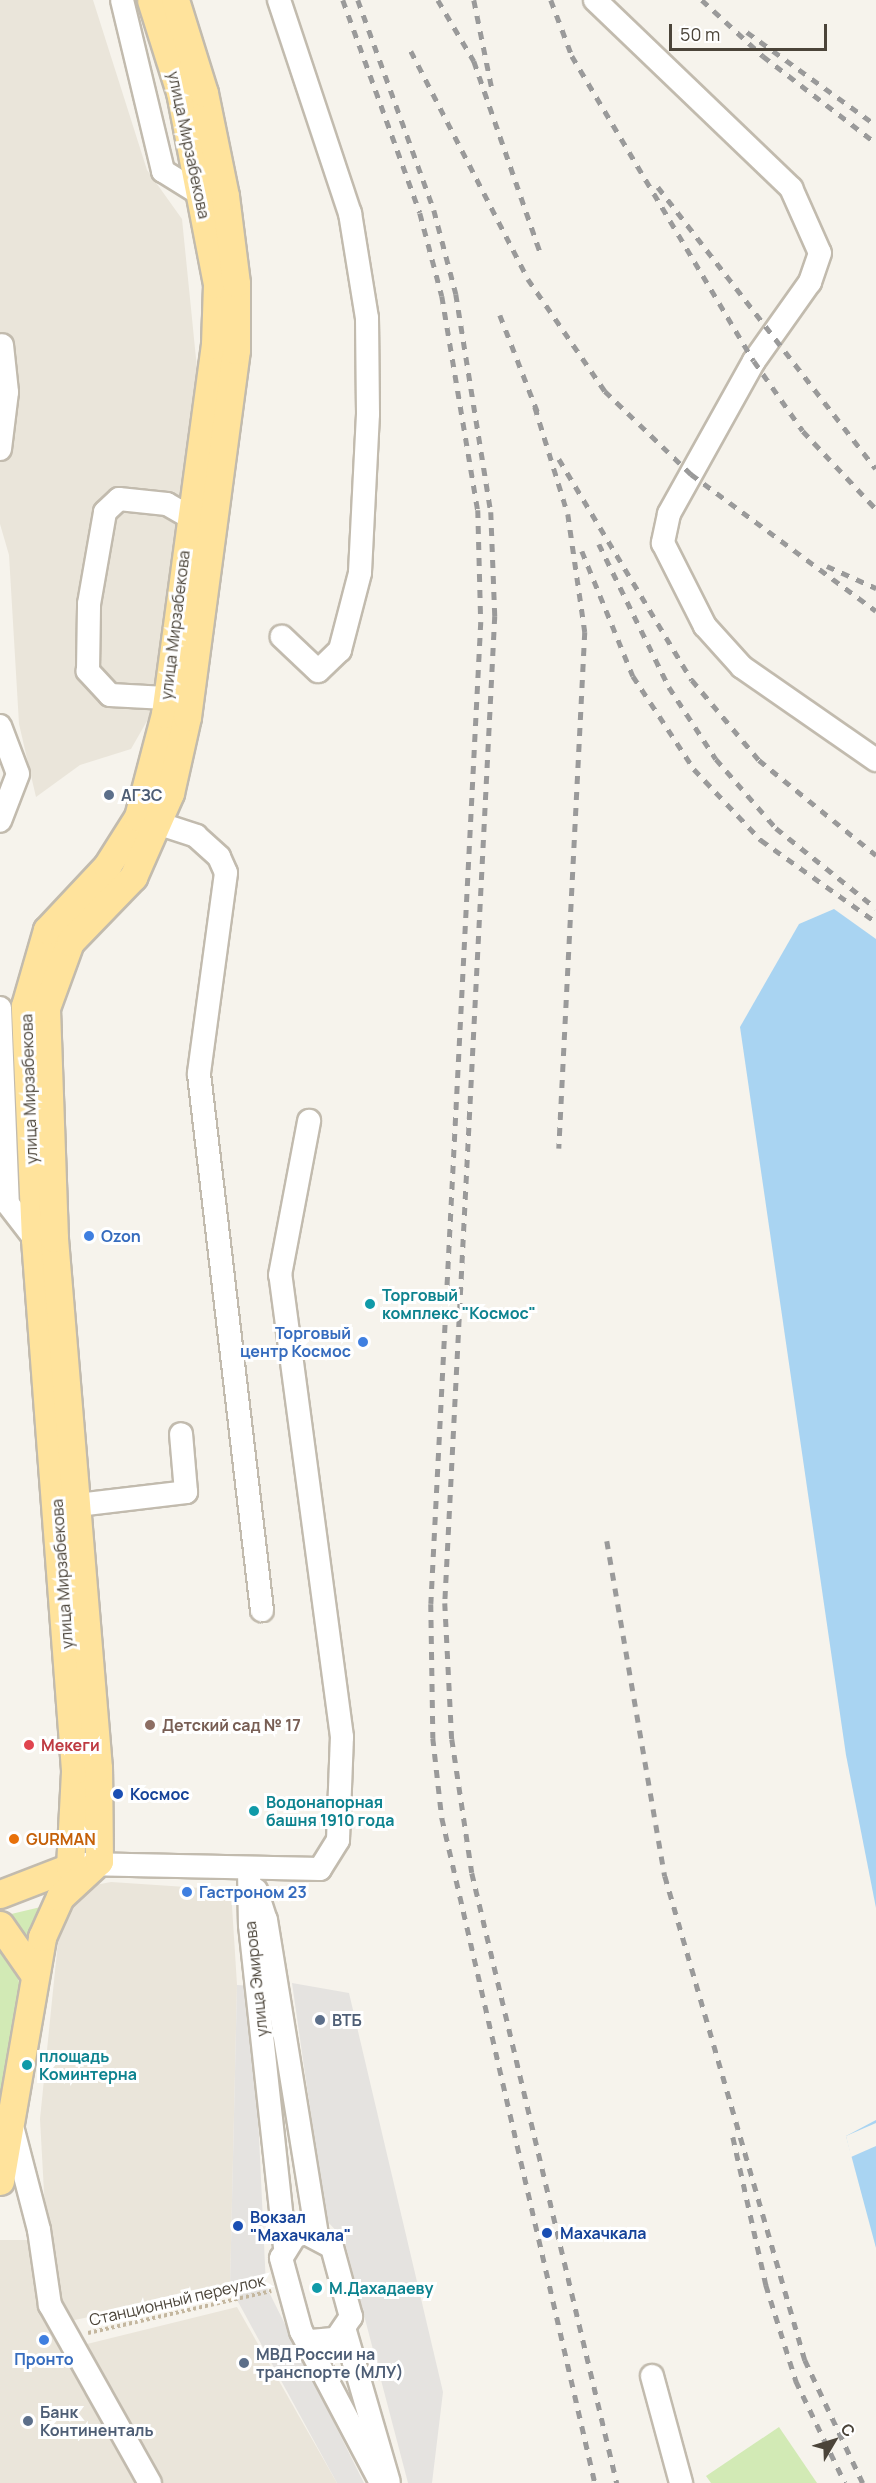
<!DOCTYPE html>
<html>
<head>
<meta charset="utf-8">
<style>
	body { margin:0 }
	#map { position:relative; width:876px; height:2483px; overflow:hidden; background:#f6f3ec; font-family:Manrope,sans-serif }
	div>[style] { position:absolute }
	.residential>* { inset:0; background:#eae5da }
	.green>* { inset:0; background:#d2eab5 }
	.parking>* { inset:0; background:#e5e3e0 }
	.water>* { inset:0; background:#a9d4f2 }
	.pier>* { inset:0; background:#f6f3ec }
	.path>* { height:4px; margin-top:-2px; transform-origin:0; background:repeating-linear-gradient(90deg,#c4b79f 0 3px,transparent 0 6px) }
	.roads { filter:drop-shadow(2px 0 #c2bbae) drop-shadow(-2px 0 #c2bbae) drop-shadow(0 2px #c2bbae) drop-shadow(0 -2px #c2bbae) }
	.minor>* { height:22px; margin:-11px; padding:0 11px; transform-origin:11px; border-radius:11px; background:#fff }
	.major>* { height:27px; margin:-13.5px; padding:0 13.5px; transform-origin:13.5px; border-radius:13.5px; background:#ffe39c }
	.rail>* { height:4.5px; margin-top:-2.25px; transform-origin:0; background:repeating-linear-gradient(90deg,#9a9a9a 0 8px,transparent 0 16px) }
	.dots>* { width:16px; height:16px; translate:-50% -50%; box-sizing:border-box; border:3px solid #fff; border-radius:50% }
	span { translate:-50% -50%; white-space:nowrap; text-align:center; line-height:1.15; -webkit-text-stroke:6px #fff; paint-order:stroke }
	.street-label { font-size:16px; color:#4b4439 }
	.service-label { font-size:16px; color:#4e5e75; font-weight:700 }
	.left { translate:0 -50%; text-align:left }
	.shop-label { font-size:16px; color:#366cbe; font-weight:700 }
	.right { translate:-100% -50%; text-align:right }
	.culture-label { font-size:16px; color:#0d838f; font-weight:700 }
	.education-label { font-size:16px; color:#785e54; font-weight:700 }
	.health-label { font-size:16px; color:#be3a42; font-weight:700 }
	.transit-label { font-size:16px; color:#164399; font-weight:700 }
	.food-label { font-size:16px; color:#c56008; font-weight:700 }
	.north { position:absolute; left:804px; top:2411px; width:60px; height:60px; -webkit-text-stroke:4px #fff; paint-order:stroke; rotate:52deg; font-size:16px; font-weight:700; line-height:24px; text-align:center; color:#4b4439 }
	.north::after { content:''; display:block; margin:auto; width:21px; height:27px; background:#4b4439; clip-path:polygon(50% 0,100% 100%,50% 72%,0 100%) }
	.scale { position:absolute; left:669px; top:24px; width:158px; height:27px; box-sizing:border-box; border:3px solid #4b4439; border-top:0; padding-left:8px; font-size:18px; line-height:21px; white-space:nowrap; color:#4b4439; -webkit-text-stroke:4px #fff; paint-order:stroke }
</style>
</head>
<body>
<div id="map">
	<div class="residential">
		<div style="clip-path:polygon(0 0,93px 0,147px 170px,182px 219px,200px 398px,155px 707px,131px 749px,80px 765px,36px 797px,19px 724px,9px 555px,0 524px)"></div>
		<div style="clip-path:polygon(111px 1882px,231px 1890px,237px 1985px,230px 2287px,70px 2321px,48px 2265px,40px 2119px,61px 1912px,79px 1888px)"></div>
		<div style="clip-path:polygon(0 2240px,28px 2240px,46px 2322px,138px 2483px,0 2483px)"></div>
		<div style="clip-path:polygon(237px 2307px,337px 2483px,162px 2483px,87px 2344px)"></div>
	</div>
	<div class="green">
		<div style="clip-path:polygon(45px 1906px,27px 1946px,7px 1915px)"></div>
		<div style="clip-path:polygon(0 1948px,15px 1965px,21px 1991px,0 2102px)"></div>
		<div style="clip-path:polygon(779px 2427px,817px 2483px,711px 2483px,706px 2476px)"></div>
	</div>
	<div class="parking">
		<div style="clip-path:polygon(292px 1983px,349px 1993px,443px 2392px,432px 2483px,408px 2483px,344px 2239px,326px 2220px)"></div>
		<div style="clip-path:polygon(237px 1985px,252px 1986px,266px 2286px,364px 2483px,337px 2483px,230px 2287px)"></div>
	</div>
	<div class="water">
		<div style="clip-path:polygon(834px 909px,876px 939px,876px 1908px,846px 1755px,740px 1027px,799px 924px)"></div>
		<div style="clip-path:polygon(876px 2120px,876px 2248px,846px 2136px)"></div>
	</div>
	<div class="pier">
		<div style="clip-path:polygon(876px 2123px,876px 2146px,851px 2157px,846px 2136px)"></div>
	</div>
	<div class="path">
		<div style="left:88px;top:2333px;width:188px;rotate:-12.9deg"></div>
	</div>
	<div class="roads">
		<div class="minor">
			<div style="left:122px;top:0;width:176px;rotate:76.5deg"></div>
			<div style="left:163px;top:171px;width:44px;rotate:31.9deg"></div>
			<div style="left:279px;top:0;width:225px;rotate:71.6deg"></div>
			<div style="left:350px;top:213px;width:106px;rotate:80.8deg"></div>
			<div style="left:367px;top:318px;width:96px;rotate:89.4deg"></div>
			<div style="left:368px;top:414px;width:159px;rotate:92.9deg"></div>
			<div style="left:360px;top:573px;width:80px;rotate:104.6deg"></div>
			<div style="left:340px;top:650px;width:30px;rotate:136deg"></div>
			<div style="left:318px;top:671px;width:50px;rotate:-136.6deg"></div>
			<div style="left:595px;top:0;width:272px;rotate:43.8deg"></div>
			<div style="left:791px;top:188px;width:71px;rotate:66deg"></div>
			<div style="left:820px;top:253px;width:31px;rotate:109deg"></div>
			<div style="left:810px;top:282px;width:97px;rotate:125.3deg"></div>
			<div style="left:754px;top:361px;width:175px;rotate:119.1deg"></div>
			<div style="left:669px;top:514px;width:30px;rotate:102deg"></div>
			<div style="left:663px;top:543px;width:93px;rotate:63.2deg"></div>
			<div style="left:705px;top:626px;width:55px;rotate:47.9deg"></div>
			<div style="left:742px;top:667px;width:163px;rotate:34.8deg"></div>
			<div style="left:0;top:449px;width:57px;rotate:-83deg"></div>
			<div style="left:7px;top:392px;width:47px;rotate:-96.1deg"></div>
			<div style="left:166px;top:698px;width:56px;rotate:-176.9deg"></div>
			<div style="left:110px;top:695px;width:33px;rotate:-133deg"></div>
			<div style="left:88px;top:671px;width:67px;rotate:-89.1deg"></div>
			<div style="left:89px;top:604px;width:93px;rotate:-80.1deg"></div>
			<div style="left:105px;top:512px;width:19px;rotate:-43deg"></div>
			<div style="left:119px;top:499px;width:48px;rotate:5.9deg"></div>
			<div style="left:167px;top:504px;width:24px;rotate:30deg"></div>
			<div style="left:0;top:726px;width:51px;rotate:69.4deg"></div>
			<div style="left:18px;top:774px;width:50px;rotate:111deg"></div>
			<div style="left:160px;top:824px;width:38px;rotate:18deg"></div>
			<div style="left:196px;top:836px;width:31px;rotate:42deg"></div>
			<div style="left:219px;top:857px;width:17px;rotate:66deg"></div>
			<div style="left:226px;top:873px;width:203px;rotate:97.7deg"></div>
			<div style="left:199px;top:1074px;width:540px;rotate:83.3deg"></div>
			<div style="left:0;top:1008px;width:196px;rotate:87.7deg"></div>
			<div style="left:8px;top:1204px;width:44px;rotate:52.4deg"></div>
			<div style="left:35px;top:1239px;width:7px;rotate:-8deg"></div>
			<div style="left:61px;top:1507px;width:126px;rotate:-6.8deg"></div>
			<div style="left:186px;top:1492px;width:58px;rotate:-94.9deg"></div>
			<div style="left:83px;top:1864px;width:237px;rotate:1.2deg"></div>
			<div style="left:320px;top:1869px;width:34px;rotate:-58deg"></div>
			<div style="left:338px;top:1840px;width:103px;rotate:-87.8deg"></div>
			<div style="left:342px;top:1737px;width:466px;rotate:-97.6deg"></div>
			<div style="left:280px;top:1275px;width:157px;rotate:-79.3deg"></div>
			<div style="left:249px;top:1869px;width:56px;rotate:89deg"></div>
			<div style="left:250px;top:1925px;width:323px;rotate:83.8deg"></div>
			<div style="left:256px;top:1890px;width:32px;rotate:72deg"></div>
			<div style="left:266px;top:1920px;width:318px;rotate:80.8deg"></div>
			<div style="left:13px;top:2130px;width:103px;rotate:75.4deg"></div>
			<div style="left:39px;top:2230px;width:76px;rotate:81.7deg"></div>
			<div style="left:50px;top:2305px;width:204px;rotate:60.7deg"></div>
			<div style="left:345px;top:2331px;width:157px;rotate:73.8deg"></div>
			<div style="left:311px;top:2341px;width:25px;rotate:-5deg"></div>
			<div style="left:336px;top:2339px;width:27px;rotate:-56deg"></div>
			<div style="left:351px;top:2317px;width:73px;rotate:-105.2deg"></div>
			<div style="left:332px;top:2247px;width:30px;rotate:-152deg"></div>
			<div style="left:306px;top:2233px;width:11px;rotate:165deg"></div>
			<div style="left:295px;top:2236px;width:26px;rotate:122deg"></div>
			<div style="left:281px;top:2258px;width:76px;rotate:74.7deg"></div>
			<div style="left:301px;top:2331px;width:172px;rotate:62.2deg"></div>
			<div style="left:652px;top:2376px;width:111px;rotate:74.8deg"></div>
		</div>
		<div class="major">
			<div style="left:0;top:1894px;width:75px;rotate:-21.1deg"></div>
			<div style="left:70px;top:1867px;width:97px;rotate:-87deg"></div>
			<div style="left:75px;top:1770px;width:533px;rotate:-94.31deg"></div>
			<div style="left:35px;top:1239px;width:233px;rotate:-92.5deg"></div>
			<div style="left:25px;top:1006px;width:79px;rotate:-73.9deg"></div>
			<div style="left:47px;top:930px;width:88px;rotate:-46.8deg"></div>
			<div style="left:107px;top:866px;width:58px;rotate:-57.7deg"></div>
			<div style="left:138px;top:817px;width:106px;rotate:-75.3deg"></div>
			<div style="left:165px;top:714px;width:372px;rotate:-82.3deg"></div>
			<div style="left:215px;top:345px;width:61px;rotate:-88.1deg"></div>
			<div style="left:217px;top:284px;width:196px;rotate:-100.9deg"></div>
			<div style="left:180px;top:92px;width:96px;rotate:-107.5deg"></div>
			<div style="left:0;top:1925px;width:60px;rotate:55.2deg"></div>
			<div style="left:0;top:2181px;width:248px;rotate:-80.2deg"></div>
			<div style="left:42px;top:1937px;width:44px;rotate:-65.8deg"></div>
			<div style="left:60px;top:1897px;width:53px;rotate:-42.7deg"></div>
			<div style="left:99px;top:1861px;width:93px;rotate:-90.6deg"></div>
			<div style="left:98px;top:1768px;width:532px;rotate:-94.75deg"></div>
			<div style="left:54px;top:1238px;width:230px;rotate:-92deg"></div>
			<div style="left:46px;top:1008px;width:70px;rotate:-70deg"></div>
			<div style="left:70px;top:942px;width:91px;rotate:-45.9deg"></div>
			<div style="left:133px;top:877px;width:92px;rotate:-66.2deg"></div>
			<div style="left:170px;top:793px;width:78px;rotate:-77.4deg"></div>
			<div style="left:187px;top:717px;width:370px;rotate:-82.4deg"></div>
			<div style="left:236px;top:350px;width:67px;rotate:-90deg"></div>
			<div style="left:236px;top:283px;width:88px;rotate:-97.2deg"></div>
			<div style="left:225px;top:196px;width:105px;rotate:-101.5deg"></div>
			<div style="left:204px;top:93px;width:97px;rotate:-107.3deg"></div>
		</div>
	</div>
	<div class="rail">
		<div style="left:343px;top:0;width:226px;rotate:70.1deg"></div>
		<div style="left:420px;top:213px;width:86px;rotate:75.2deg"></div>
		<div style="left:442px;top:296px;width:217px;rotate:80.5deg"></div>
		<div style="left:478px;top:510px;width:112px;rotate:88.5deg"></div>
		<div style="left:481px;top:622px;width:983px;rotate:92.91deg"></div>
		<div style="left:431px;top:1604px;width:134px;rotate:89.1deg"></div>
		<div style="left:433px;top:1738px;width:81px;rotate:83.6deg"></div>
		<div style="left:442px;top:1818px;width:682px;rotate:77.04deg"></div>
		<div style="left:358px;top:0;width:223px;rotate:70.1deg"></div>
		<div style="left:434px;top:210px;width:87px;rotate:75.3deg"></div>
		<div style="left:456px;top:294px;width:221px;rotate:80.9deg"></div>
		<div style="left:491px;top:512px;width:104px;rotate:87.8deg"></div>
		<div style="left:495px;top:616px;width:988px;rotate:92.9deg"></div>
		<div style="left:445px;top:1603px;width:136px;rotate:87.1deg"></div>
		<div style="left:452px;top:1739px;width:135px;rotate:81.5deg"></div>
		<div style="left:472px;top:1873px;width:627px;rotate:76.63deg"></div>
		<div style="left:438px;top:0;width:71px;rotate:59.5deg"></div>
		<div style="left:474px;top:61px;width:207px;rotate:70.9deg"></div>
		<div style="left:474px;top:0;width:95px;rotate:78.5deg"></div>
		<div style="left:551px;top:0;width:60px;rotate:69.4deg"></div>
		<div style="left:572px;top:56px;width:355px;rotate:59.2deg"></div>
		<div style="left:754px;top:361px;width:85px;rotate:55deg"></div>
		<div style="left:803px;top:431px;width:107px;rotate:46.9deg"></div>
		<div style="left:702px;top:0;width:83px;rotate:42.6deg"></div>
		<div style="left:763px;top:56px;width:143px;rotate:37.6deg"></div>
		<div style="left:747px;top:32px;width:159px;rotate:35.8deg"></div>
		<div style="left:411px;top:51px;width:256px;rotate:62.8deg"></div>
		<div style="left:528px;top:279px;width:136px;rotate:55.5deg"></div>
		<div style="left:605px;top:391px;width:120px;rotate:44deg"></div>
		<div style="left:691px;top:474px;width:230px;rotate:36.5deg"></div>
		<div style="left:658px;top:187px;width:356px;rotate:52.3deg"></div>
		<div style="left:500px;top:315px;width:105px;rotate:68.8deg"></div>
		<div style="left:535px;top:407px;width:112px;rotate:72.9deg"></div>
		<div style="left:568px;top:514px;width:119px;rotate:81.8deg"></div>
		<div style="left:585px;top:632px;width:517px;rotate:92.88deg"></div>
		<div style="left:559px;top:459px;width:258px;rotate:59deg"></div>
		<div style="left:692px;top:680px;width:104px;rotate:50.1deg"></div>
		<div style="left:759px;top:760px;width:151px;rotate:39.1deg"></div>
		<div style="left:599px;top:544px;width:159px;rotate:63.9deg"></div>
		<div style="left:669px;top:687px;width:86px;rotate:56.9deg"></div>
		<div style="left:716px;top:759px;width:91px;rotate:49deg"></div>
		<div style="left:776px;top:828px;width:128px;rotate:38.7deg"></div>
		<div style="left:582px;top:551px;width:135px;rotate:67.8deg"></div>
		<div style="left:633px;top:676px;width:111px;rotate:56.7deg"></div>
		<div style="left:694px;top:769px;width:98px;rotate:46.7deg"></div>
		<div style="left:761px;top:840px;width:141px;rotate:35.5deg"></div>
		<div style="left:827px;top:566px;width:54px;rotate:24.2deg"></div>
		<div style="left:607px;top:1541px;width:340px;rotate:80.2deg"></div>
		<div style="left:665px;top:1876px;width:504px;rotate:73.87deg"></div>
		<div style="left:805px;top:2360px;width:136px;rotate:64.8deg"></div>
		<div style="left:733px;top:2137px;width:152px;rotate:77.4deg"></div>
		<div style="left:766px;top:2285px;width:101px;rotate:72.6deg"></div>
		<div style="left:796px;top:2381px;width:113px;rotate:64.3deg"></div>
	</div>
	<div class="dots">
		<div style="left:109px;top:795px;background:#5c6f8a"></div>
		<div style="left:89px;top:1236px;background:#3f7fe0"></div>
		<div style="left:370px;top:1304px;background:#0f9aa8"></div>
		<div style="left:363px;top:1342px;background:#3f7fe0"></div>
		<div style="left:150px;top:1725px;background:#8d6e63"></div>
		<div style="left:29px;top:1745px;background:#e0444e"></div>
		<div style="left:118px;top:1794px;background:#1a4fb4"></div>
		<div style="left:254px;top:1811px;background:#0f9aa8"></div>
		<div style="left:14px;top:1839px;background:#e8710a"></div>
		<div style="left:187px;top:1892px;background:#3f7fe0"></div>
		<div style="left:320px;top:2020px;background:#5c6f8a"></div>
		<div style="left:27px;top:2065px;background:#0f9aa8"></div>
		<div style="left:238px;top:2226px;background:#1a4fb4"></div>
		<div style="left:547px;top:2233px;background:#1a4fb4"></div>
		<div style="left:317px;top:2288px;background:#0f9aa8"></div>
		<div style="left:44px;top:2340px;background:#3f7fe0"></div>
		<div style="left:244px;top:2363px;background:#5c6f8a"></div>
		<div style="left:28px;top:2421px;background:#5c6f8a"></div>
	</div>
	<div class="street-label">
		<span style="left:189px;top:145px;rotate:78deg">улица Мирзабекова</span>
		<span style="left:175px;top:625px;rotate:-83deg">улица Мирзабекова</span>
		<span style="left:29px;top:1089px;rotate:-92deg">улица Мирзабекова</span>
		<span style="left:62px;top:1574px;rotate:-94deg">улица Мирзабекова</span>
		<span style="left:256px;top:1979px;rotate:-96deg">улица Эмирова</span>
		<span style="left:177px;top:2300px;rotate:-13deg">Станционный переулок</span>
	</div>
	<div class="service-label">
		<span class="left" style="left:121px;top:795px">АГЗС</span>
		<span class="left" style="left:332px;top:2020px">ВТБ</span>
		<span class="left" style="left:256px;top:2363px">МВД России на<br>транспорте (МЛУ)</span>
		<span class="left" style="left:40px;top:2421px">Банк<br>Континенталь</span>
	</div>
	<div class="shop-label">
		<span class="left" style="left:101px;top:1236px">Ozon</span>
		<span class="right" style="left:351px;top:1342px">Торговый<br>центр Космос</span>
		<span class="left" style="left:199px;top:1892px">Гастроном 23</span>
		<span style="left:44px;top:2359px">Пронто</span>
	</div>
	<div class="culture-label">
		<span class="left" style="left:382px;top:1304px">Торговый<br>комплекс "Космос"</span>
		<span class="left" style="left:266px;top:1811px">Водонапорная<br>башня 1910 года</span>
		<span class="left" style="left:39px;top:2065px">площадь<br>Коминтерна</span>
		<span class="left" style="left:329px;top:2288px">М.Дахадаеву</span>
	</div>
	<div class="education-label">
		<span class="left" style="left:162px;top:1725px">Детский сад № 17</span>
	</div>
	<div class="health-label">
		<span class="left" style="left:41px;top:1745px">Мекеги</span>
	</div>
	<div class="transit-label">
		<span class="left" style="left:130px;top:1794px">Космос</span>
		<span class="left" style="left:250px;top:2226px">Вокзал<br>"Махачкала"</span>
		<span class="left" style="left:560px;top:2233px">Махачкала</span>
	</div>
	<div class="food-label">
		<span class="left" style="left:26px;top:1839px">GURMAN</span>
	</div>
	<div class="north">С</div>
	<div class="scale">50 m</div>
</div>
</body>
</html>
